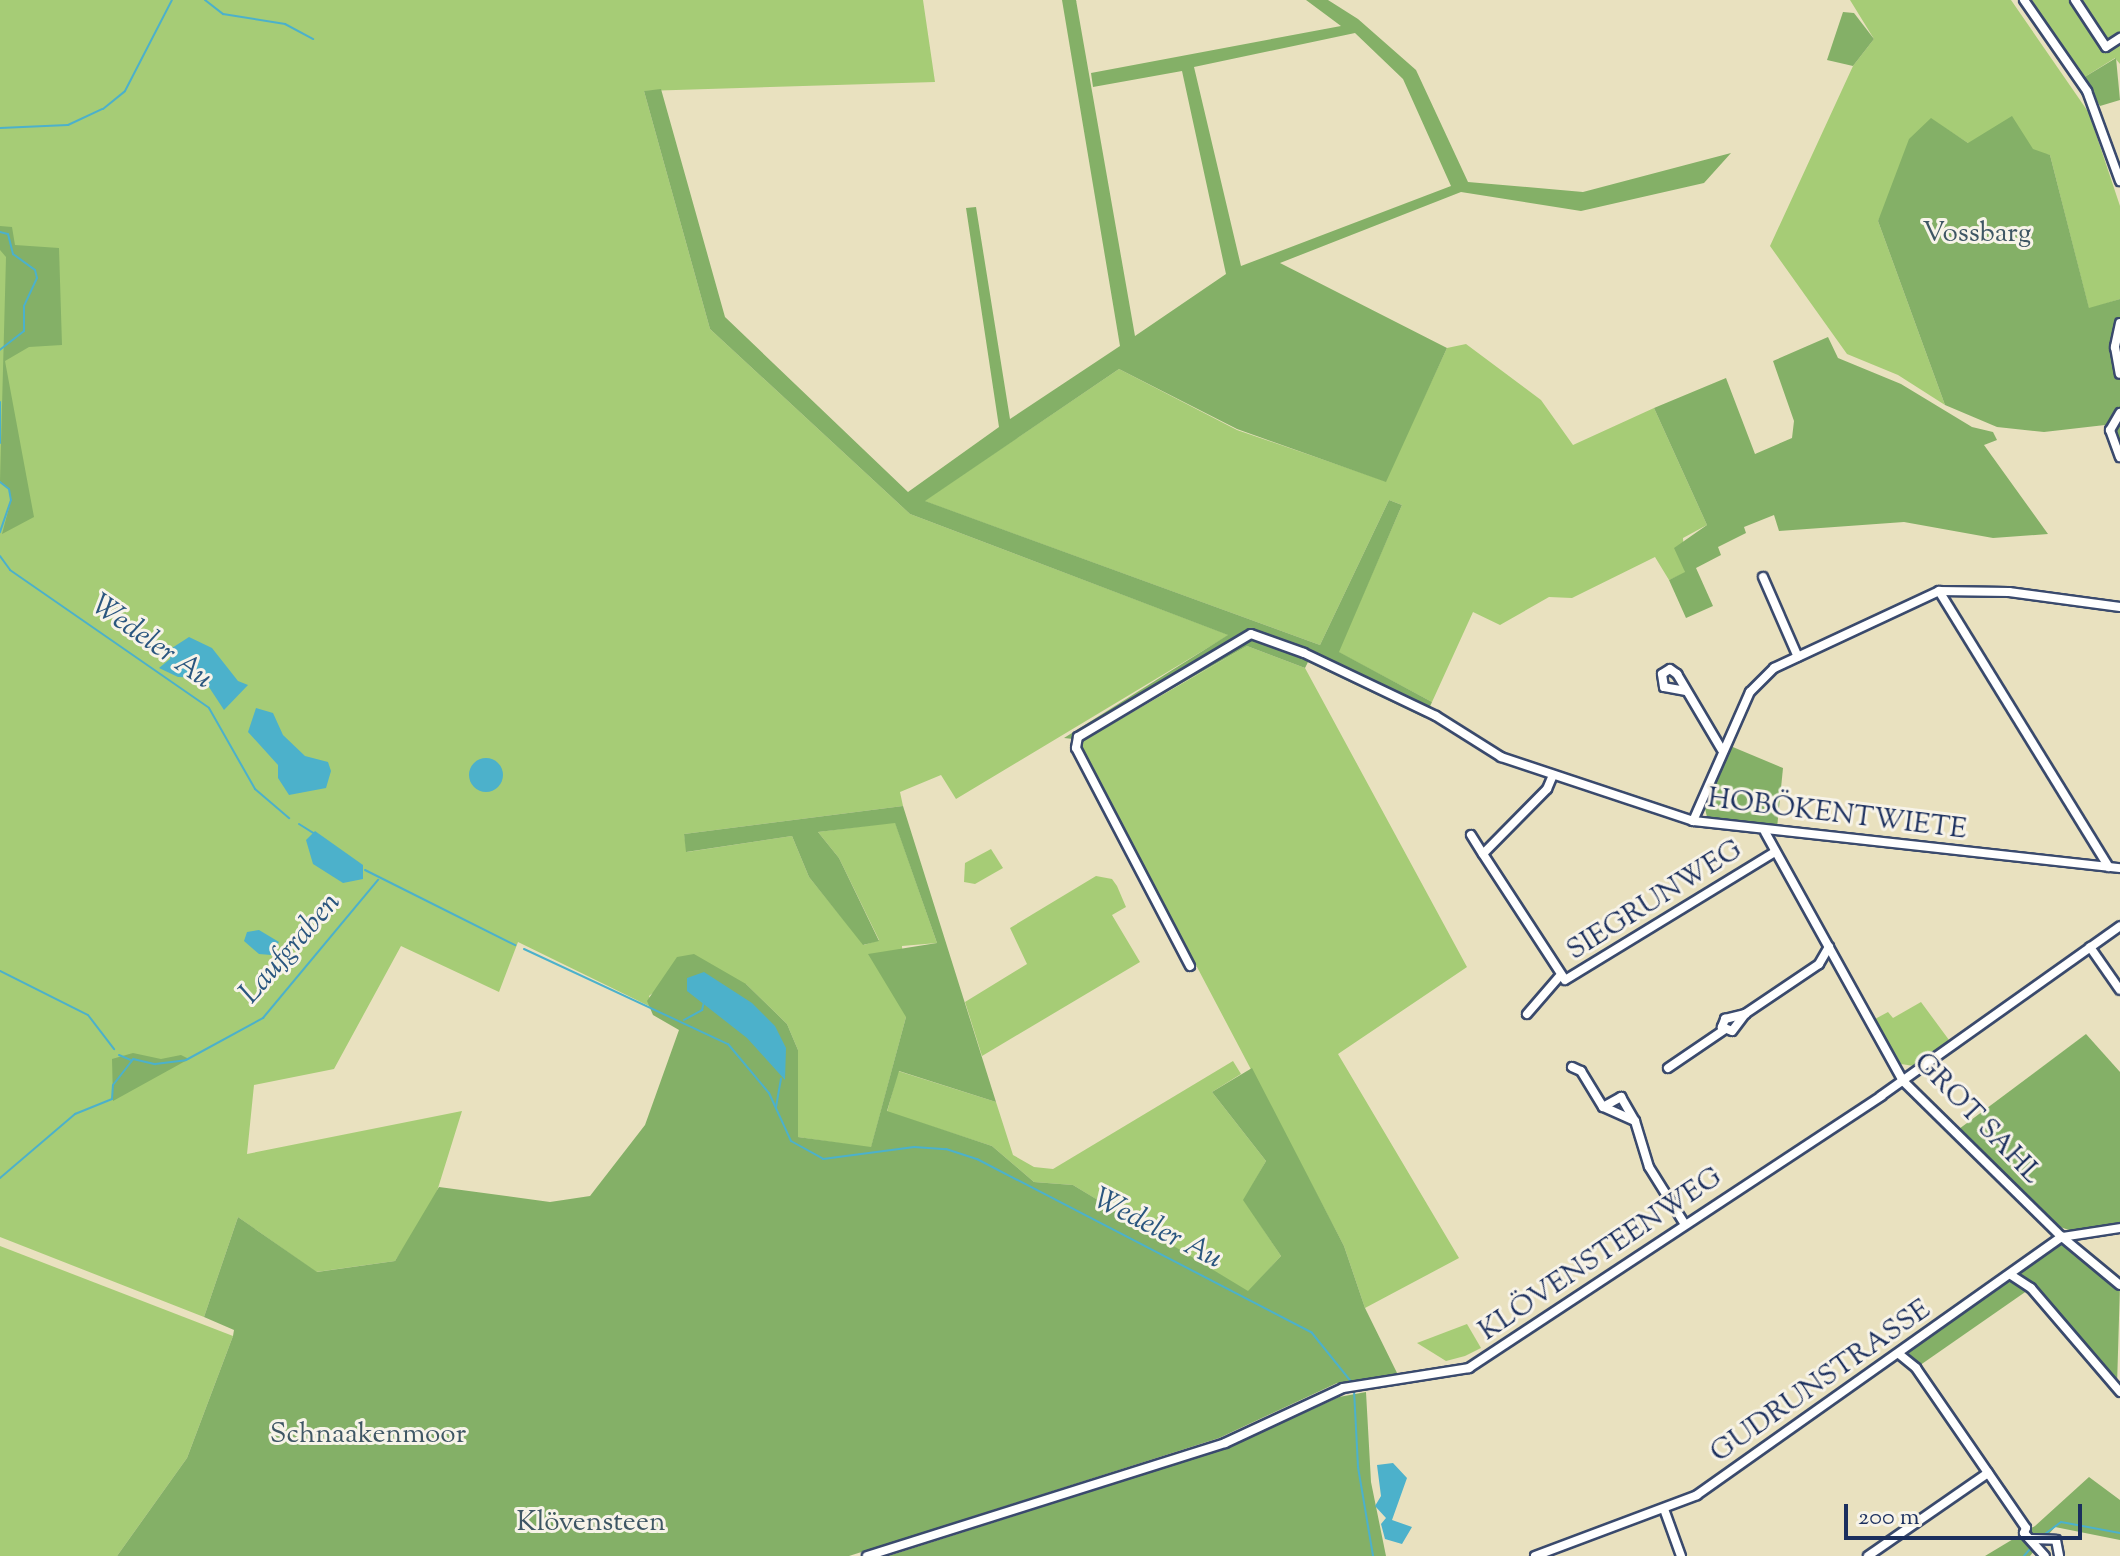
<!DOCTYPE html>
<html>
<head>
<meta charset="utf-8">
<style>
	body { margin:0 }
	#map { position:relative; width:2120px; height:1556px; overflow:hidden; background:#e9e1bf; font-family:"Sorts Mill Goudy",serif }
	div>[style] { position:absolute }
	.green>* { inset:0; background:#a6cc76 }
	.forest>* { inset:0; background:#84b067 }
	.water>* { inset:0; background:#4cb1cb }
	.round { border-radius:50% }
	.stream>* { height:2px; margin:-1px; padding:0 1px; transform-origin:1px; border-radius:1px; background:#4cb1cb }
	.roads { filter:drop-shadow(2px 0 #3a4a6d) drop-shadow(-2px 0 #3a4a6d) drop-shadow(0 2px #3a4a6d) drop-shadow(0 -2px #3a4a6d) }
	.minor>* { height:8px; margin:-4px; padding:0 4px; transform-origin:4px; border-radius:4px; background:#fff }
	span { translate:-50% -50%; white-space:nowrap; text-align:center; line-height:1.15; -webkit-text-stroke:6px #f7f3e8; paint-order:stroke }
	.park-label { font-size:28px; color:#3e5664 }
	.street-label { font-size:28px; color:#1b2f5e }
	.water-label { font-size:30px; color:#2a567f; font-style:italic }
	.scale { position:absolute; left:1844px; top:1504px; width:238px; height:36px; box-sizing:border-box; border:4px solid #1b2f5e; border-top:0; padding-left:10px; font-size:24px; line-height:28px; white-space:nowrap; color:#1b2f5e; -webkit-text-stroke:6px #f7f3e8; paint-order:stroke }
</style>
</head>
<body>
<div id="map">
	<div class="green">
		<div style="clip-path:polygon(0 0,923px 0,935px 82px,644px 91px,710px 329px,910px 514px,1229px 635px,956px 799px,941px 775px,900px 792px,903px 806px,684px 834px,687px 852px,792px 836px,809px 877px,864px 945px,879px 940px,839px 858px,818px 832px,895px 822px,937px 943px,902px 946px,906px 1017px,871px 1148px,798px 1137px,798px 1050px,787px 1024px,746px 984px,654px 992px,649px 996px,653px 1008px,518px 942px,499px 992px,401px 946px,334px 1069px,254px 1085px,247px 1154px,462px 1111px,434px 1201px,395px 1261px,316px 1272px,238px 1217px,204px 1317px,0 1237px)"></div>
		<div style="clip-path:polygon(1850px 0,2011px 0,2089px 113px,2120px 206px,2120px 299px,2089px 309px,2050px 155px,1968px 143px,1931px 119px,1878px 221px,1945px 405px,1898px 375px,1847px 354px,1770px 246px,1853px 66px,1874px 39px)"></div>
		<div style="clip-path:polygon(2032px 0,2120px 0,2120px 64px,2115px 58px,2083px 78px)"></div>
		<div style="clip-path:polygon(1466px 344px,1541px 400px,1573px 445px,1654px 408px,1707px 525px,1683px 538px,1685px 573px,1669px 580px,1655px 557px,1572px 598px,1549px 597px,1500px 625px,1473px 612px,1432px 702px,1338px 652px,1402px 505px,1389px 500px,1320px 645px,924px 501px,1119px 369px,1237px 430px,1385px 481px,1447px 348px)"></div>
		<div style="clip-path:polygon(1247px 646px,1305px 668px,1467px 967px,1338px 1054px,1459px 1258px,1365px 1308px,1344px 1246px,1079px 743px)"></div>
		<div style="clip-path:polygon(991px 849px,1003px 868px,975px 884px,964px 882px,965px 863px)"></div>
		<div style="clip-path:polygon(1096px 876px,1112px 879px,1117px 886px,1126px 907px,1112px 915px,1140px 962px,982px 1056px,965px 1002px,1027px 964px,1010px 928px)"></div>
		<div style="clip-path:polygon(1921px 1002px,1949px 1040px,1914px 1066px,1901px 1064px,1875px 1019px,1888px 1012px,1893px 1018px)"></div>
		<div style="clip-path:polygon(1233px 1061px,1241px 1074px,1212px 1092px,1266px 1161px,1244px 1200px,1281px 1256px,1248px 1292px,1073px 1185px,1034px 1182px,992px 1146px,887px 1112px,898px 1071px,996px 1102px,1013px 1155px,1034px 1167px,1053px 1169px)"></div>
		<div style="clip-path:polygon(0 1246px,233px 1336px,187px 1458px,117px 1556px,0 1556px)"></div>
		<div style="clip-path:polygon(1467px 1324px,1481px 1348px,1465px 1356px,1446px 1361px,1417px 1343px)"></div>
	</div>
	<div class="forest">
		<div style="clip-path:polygon(evenodd,1062px 0,1076px 0,1135px 336px,1226px 274px,1182px 71px,1093px 87px,1091px 73px,1341px 26px,1306px 0,1328px 0,1358px 19px,1416px 70px,1468px 182px,1583px 192px,1731px 153px,1704px 183px,1581px 211px,1461px 192px,1280px 263px,1447px 348px,1386px 482px,1237px 429px,1119px 369px,925px 501px,1320px 645px,1389px 500px,1402px 505px,1339px 652px,1432px 702px,1425px 718px,1308px 662px,1305px 668px,1247px 646px,1082px 740px,1064px 738px,1228px 635px,910px 514px,710px 329px,644px 91px,661px 89px,725px 317px,908px 492px,999px 427px,966px 208px,976px 207px,1010px 419px,1120px 346px,1062px 0,1355px 33px,1403px 79px,1451px 186px,1241px 266px,1194px 67px,1355px 33px)"></div>
		<div style="clip-path:polygon(1843px 12px,1854px 13px,1874px 39px,1853px 66px,1827px 60px)"></div>
		<div style="clip-path:polygon(2116px 58px,2120px 100px,2100px 106px,2083px 78px)"></div>
		<div style="clip-path:polygon(2012px 116px,2033px 149px,2050px 155px,2089px 308px,2120px 299px,2120px 447px,2105px 425px,2044px 432px,1997px 427px,1945px 405px,1878px 221px,1909px 139px,1931px 118px,1968px 143px)"></div>
		<div style="clip-path:polygon(0 226px,12px 227px,15px 245px,59px 248px,62px 345px,29px 347px,5px 361px,34px 517px,2px 534px,11px 500px,9px 489px,0 481px,6px 257px,0 250px)"></div>
		<div style="clip-path:polygon(1828px 337px,1838px 358px,1901px 384px,1972px 427px,1993px 432px,1997px 440px,1984px 445px,2048px 534px,1993px 538px,1904px 522px,1779px 531px,1774px 515px,1744px 527px,1746px 533px,1718px 547px,1721px 555px,1696px 568px,1713px 606px,1686px 618px,1669px 580px,1685px 572px,1674px 548px,1707px 525px,1654px 408px,1726px 378px,1755px 454px,1792px 438px,1794px 421px,1773px 361px)"></div>
		<div style="clip-path:polygon(1728px 745px,1783px 768px,1777px 828px,1707px 817px,1704px 804px)"></div>
		<div style="clip-path:polygon(903px 806px,996px 1102px,899px 1071px,887px 1111px,992px 1146px,1034px 1182px,1073px 1185px,1248px 1291px,1281px 1256px,1243px 1200px,1266px 1161px,1212px 1092px,1252px 1068px,1344px 1246px,1365px 1308px,1400px 1379px,1337px 1383px,1219px 1438px,849px 1556px,117px 1556px,187px 1458px,233px 1336px,234px 1330px,204px 1317px,238px 1217px,317px 1272px,395px 1261px,439px 1187px,550px 1202px,590px 1196px,645px 1125px,679px 1030px,653px 1015px,647px 1001px,677px 957px,694px 954px,746px 984px,787px 1024px,798px 1050px,798px 1137px,871px 1147px,906px 1017px,868px 954px,937px 943px,895px 823px,818px 832px,839px 858px,879px 941px,863px 945px,809px 877px,792px 836px,686px 852px,684px 834px)"></div>
		<div style="clip-path:polygon(2086px 1034px,2120px 1072px,2120px 1222px,2072px 1231px,2054px 1225px,1959px 1129px)"></div>
		<div style="clip-path:polygon(133px 1053px,161px 1059px,181px 1055px,189px 1059px,113px 1101px,112px 1059px)"></div>
		<div style="clip-path:polygon(2062px 1237px,2120px 1285px,2117px 1386px,2031px 1288px,1916px 1368px,1899px 1354px)"></div>
		<div style="clip-path:polygon(1366px 1392px,1371px 1482px,1386px 1556px,888px 1556px,1225px 1449px,1339px 1397px)"></div>
		<div style="clip-path:polygon(2089px 1477px,2120px 1500px,2120px 1540px,2055px 1527px,2030px 1556px,1985px 1556px,2035px 1526px)"></div>
	</div>
	<div class="water">
		<div style="clip-path:polygon(189px 637px,212px 648px,238px 681px,248px 685px,224px 710px,203px 678px,178px 677px,159px 668px,170px 659px,172px 648px)"></div>
		<div style="clip-path:polygon(256px 708px,273px 713px,283px 735px,305px 756px,328px 762px,331px 771px,326px 788px,289px 795px,278px 778px,278px 765px,248px 732px)"></div>
		<div class="round" style="left:469px;top:758px;width:34px;height:34px"></div>
		<div style="clip-path:polygon(315px 831px,363px 865px,363px 879px,343px 883px,313px 864px,306px 840px)"></div>
		<div style="clip-path:polygon(259px 930px,279px 942px,271px 955px,259px 954px,244px 941px,247px 932px)"></div>
		<div style="clip-path:polygon(704px 972px,752px 1003px,775px 1026px,786px 1048px,785px 1080px,747px 1038px,687px 991px,687px 978px)"></div>
		<div style="clip-path:polygon(1393px 1463px,1407px 1478px,1392px 1520px,1412px 1527px,1402px 1544px,1385px 1539px,1381px 1524px,1386px 1518px,1375px 1506px,1381px 1496px,1377px 1465px)"></div>
	</div>
	<div class="stream">
		<div style="left:205px;top:0;width:23px;rotate:38deg"></div>
		<div style="left:223px;top:14px;width:63px;rotate:9.2deg"></div>
		<div style="left:285px;top:24px;width:32px;rotate:28deg"></div>
		<div style="left:0;top:128px;width:68px;rotate:-2.5deg"></div>
		<div style="left:68px;top:125px;width:38px;rotate:-25deg"></div>
		<div style="left:103px;top:109px;width:28px;rotate:-39deg"></div>
		<div style="left:125px;top:91px;width:102px;rotate:-62.7deg"></div>
		<div style="left:0;top:232px;width:8px;rotate:14deg"></div>
		<div style="left:8px;top:234px;width:21px;rotate:76deg"></div>
		<div style="left:13px;top:254px;width:27px;rotate:36deg"></div>
		<div style="left:35px;top:270px;width:8px;rotate:76deg"></div>
		<div style="left:37px;top:278px;width:31px;rotate:115deg"></div>
		<div style="left:24px;top:306px;width:25px;rotate:90deg"></div>
		<div style="left:24px;top:331px;width:31px;rotate:142deg"></div>
		<div style="left:0;top:402px;width:41px;rotate:90deg"></div>
		<div style="left:0;top:482px;width:11px;rotate:38deg"></div>
		<div style="left:9px;top:489px;width:11px;rotate:80deg"></div>
		<div style="left:11px;top:500px;width:34px;rotate:109deg"></div>
		<div style="left:0;top:556px;width:17px;rotate:54deg"></div>
		<div style="left:10px;top:570px;width:242px;rotate:34.7deg"></div>
		<div style="left:209px;top:708px;width:93px;rotate:60.4deg"></div>
		<div style="left:255px;top:789px;width:45px;rotate:40.5deg"></div>
		<div style="left:299px;top:824px;width:19px;rotate:32deg"></div>
		<div style="left:365px;top:870px;width:168px;rotate:26.6deg"></div>
		<div style="left:524px;top:949px;width:225px;rotate:25deg"></div>
		<div style="left:728px;top:1044px;width:64px;rotate:50.1deg"></div>
		<div style="left:769px;top:1093px;width:53px;rotate:65.4deg"></div>
		<div style="left:791px;top:1141px;width:37px;rotate:29deg"></div>
		<div style="left:823px;top:1159px;width:92px;rotate:-7.5deg"></div>
		<div style="left:914px;top:1147px;width:32px;rotate:4deg"></div>
		<div style="left:946px;top:1149px;width:33px;rotate:18deg"></div>
		<div style="left:977px;top:1159px;width:377px;rotate:27.4deg"></div>
		<div style="left:1312px;top:1333px;width:65px;rotate:51.2deg"></div>
		<div style="left:0;top:971px;width:98px;rotate:26.6deg"></div>
		<div style="left:88px;top:1015px;width:43px;rotate:52.6deg"></div>
		<div style="left:684px;top:1020px;width:21px;rotate:-29deg"></div>
		<div style="left:702px;top:1010px;width:8px;rotate:-76deg"></div>
		<div style="left:119px;top:1055px;width:13px;rotate:23deg"></div>
		<div style="left:776px;top:1107px;width:29px;rotate:-80deg"></div>
		<div style="left:0;top:1178px;width:99px;rotate:-40.5deg"></div>
		<div style="left:75px;top:1114px;width:40px;rotate:-22deg"></div>
		<div style="left:112px;top:1099px;width:14px;rotate:-86deg"></div>
		<div style="left:113px;top:1085px;width:33px;rotate:-52deg"></div>
		<div style="left:133px;top:1059px;width:23px;rotate:13deg"></div>
		<div style="left:155px;top:1064px;width:31px;rotate:-7deg"></div>
		<div style="left:186px;top:1060px;width:88px;rotate:-28.6deg"></div>
		<div style="left:263px;top:1018px;width:180px;rotate:-50.2deg"></div>
		<div style="left:1354px;top:1390px;width:77px;rotate:87deg"></div>
		<div style="left:1358px;top:1467px;width:90px;rotate:80.4deg"></div>
		<div style="left:2041px;top:1537px;width:25px;rotate:-37deg"></div>
		<div style="left:2061px;top:1522px;width:60px;rotate:10.6deg"></div>
		<div style="left:2024px;top:1556px;width:11px;rotate:-49deg"></div>
	</div>
	<div class="roads">
		<div class="minor">
			<div style="left:2024px;top:0;width:111px;rotate:55.3deg"></div>
			<div style="left:2087px;top:91px;width:96px;rotate:69.9deg"></div>
			<div style="left:2075px;top:0;width:56px;rotate:56.6deg"></div>
			<div style="left:2106px;top:47px;width:17px;rotate:-33deg"></div>
			<div style="left:2120px;top:323px;width:25px;rotate:102deg"></div>
			<div style="left:2115px;top:347px;width:27px;rotate:80deg"></div>
			<div style="left:2120px;top:413px;width:20px;rotate:120deg"></div>
			<div style="left:2110px;top:430px;width:29px;rotate:70deg"></div>
			<div style="left:1763px;top:577px;width:87px;rotate:66.4deg"></div>
			<div style="left:1939px;top:591px;width:324px;rotate:58.4deg"></div>
			<div style="left:1686px;top:691px;width:22px;rotate:-170deg"></div>
			<div style="left:1664px;top:687px;width:13px;rotate:-99deg"></div>
			<div style="left:1662px;top:674px;width:9px;rotate:-32deg"></div>
			<div style="left:1670px;top:669px;width:9px;rotate:36deg"></div>
			<div style="left:1677px;top:674px;width:88px;rotate:59.4deg"></div>
			<div style="left:1553px;top:775px;width:15px;rotate:113deg"></div>
			<div style="left:1547px;top:789px;width:91px;rotate:134.6deg"></div>
			<div style="left:1483px;top:854px;width:150px;rotate:56.9deg"></div>
			<div style="left:1565px;top:980px;width:244px;rotate:-31.4deg"></div>
			<div style="left:1693px;top:821px;width:141px;rotate:-66.2deg"></div>
			<div style="left:1750px;top:692px;width:34px;rotate:-45deg"></div>
			<div style="left:1774px;top:668px;width:182px;rotate:-25deg"></div>
			<div style="left:1939px;top:591px;width:70px;rotate:0.8deg"></div>
			<div style="left:2009px;top:592px;width:112px;rotate:7.7deg"></div>
			<div style="left:1765px;top:832px;width:285px;rotate:61deg"></div>
			<div style="left:1903px;top:1081px;width:223px;rotate:44.5deg"></div>
			<div style="left:2062px;top:1237px;width:75px;rotate:39.6deg"></div>
			<div style="left:1471px;top:835px;width:22px;rotate:58deg"></div>
			<div style="left:2090px;top:947px;width:52px;rotate:55.1deg"></div>
			<div style="left:1190px;top:966px;width:246px;rotate:-117.6deg"></div>
			<div style="left:1076px;top:748px;width:11px;rotate:-80deg"></div>
			<div style="left:1078px;top:737px;width:201px;rotate:-30.8deg"></div>
			<div style="left:1251px;top:634px;width:56px;rotate:19.7deg"></div>
			<div style="left:1304px;top:653px;width:146px;rotate:25.5deg"></div>
			<div style="left:1436px;top:716px;width:77px;rotate:32.2deg"></div>
			<div style="left:1501px;top:757px;width:202px;rotate:18.4deg"></div>
			<div style="left:1693px;top:821px;width:430px;rotate:6.3deg"></div>
			<div style="left:1527px;top:1014px;width:49px;rotate:-49.1deg"></div>
			<div style="left:1745px;top:1014px;width:21px;rotate:127deg"></div>
			<div style="left:1732px;top:1031px;width:11px;rotate:-158deg"></div>
			<div style="left:1722px;top:1027px;width:9px;rotate:-69deg"></div>
			<div style="left:1725px;top:1019px;width:21px;rotate:-14deg"></div>
			<div style="left:1745px;top:1014px;width:89px;rotate:-34deg"></div>
			<div style="left:1819px;top:964px;width:20px;rotate:-60deg"></div>
			<div style="left:1572px;top:1067px;width:10px;rotate:24deg"></div>
			<div style="left:1581px;top:1071px;width:42px;rotate:58.6deg"></div>
			<div style="left:1668px;top:1068px;width:68px;rotate:-34.2deg"></div>
			<div style="left:1621px;top:1097px;width:28px;rotate:60deg"></div>
			<div style="left:1635px;top:1121px;width:35px;rotate:-156deg"></div>
			<div style="left:1603px;top:1107px;width:21px;rotate:-29deg"></div>
			<div style="left:1635px;top:1121px;width:48px;rotate:73.1deg"></div>
			<div style="left:1649px;top:1167px;width:66px;rotate:58deg"></div>
			<div style="left:2011px;top:1275px;width:24px;rotate:33deg"></div>
			<div style="left:2031px;top:1288px;width:137px;rotate:49.4deg"></div>
			<div style="left:1899px;top:1354px;width:22px;rotate:39deg"></div>
			<div style="left:1916px;top:1368px;width:194px;rotate:55.5deg"></div>
			<div style="left:2026px;top:1528px;width:5px;rotate:112deg"></div>
			<div style="left:2024px;top:1533px;width:31px;rotate:48deg"></div>
			<div style="left:1664px;top:1509px;width:50px;rotate:70.1deg"></div>
			<div style="left:2031px;top:1539px;width:25px;rotate:2deg"></div>
			<div style="left:2056px;top:1540px;width:16px;rotate:79deg"></div>
			<div style="left:867px;top:1556px;width:375px;rotate:-17.5deg"></div>
			<div style="left:1225px;top:1443px;width:130px;rotate:-25deg"></div>
			<div style="left:1343px;top:1388px;width:128px;rotate:-9deg"></div>
			<div style="left:1469px;top:1368px;width:494px;rotate:-33.4deg"></div>
			<div style="left:1881px;top:1096px;width:293px;rotate:-35.4deg"></div>
			<div style="left:1535px;top:1556px;width:173px;rotate:-20.6deg"></div>
			<div style="left:1697px;top:1495px;width:447px;rotate:-35.3deg"></div>
			<div style="left:2062px;top:1237px;width:59px;rotate:-8.8deg"></div>
			<div style="left:1868px;top:1556px;width:146px;rotate:-34.7deg"></div>
		</div>
	</div>
	<div class="park-label">
		<span style="left:1977px;top:234px">Vossbarg</span>
		<span style="left:368px;top:1435px">Schnaakenmoor</span>
		<span style="left:591px;top:1523px">Klövensteen</span>
	</div>
	<div class="street-label">
		<span style="left:1837px;top:815px;rotate:7deg">HOBÖKENTWIETE</span>
		<span style="left:1655px;top:901px;rotate:-32deg">SIEGRUNWEG</span>
		<span style="left:1977px;top:1119px;rotate:46deg">GROT SAHL</span>
		<span style="left:1601px;top:1255px;rotate:-34deg">KLÖVENSTEENWEG</span>
		<span style="left:1821px;top:1382px;rotate:-35deg">GUDRUNSTRASSE</span>
	</div>
	<div class="water-label">
		<span style="left:151px;top:643px;rotate:35deg">Wedeler Au</span>
		<span style="left:291px;top:949px;rotate:-49deg">Laufgraben</span>
		<span style="left:1157px;top:1230px;rotate:27deg">Wedeler Au</span>
	</div>
	<div class="scale">200 m</div>
</div>
</body>
</html>
